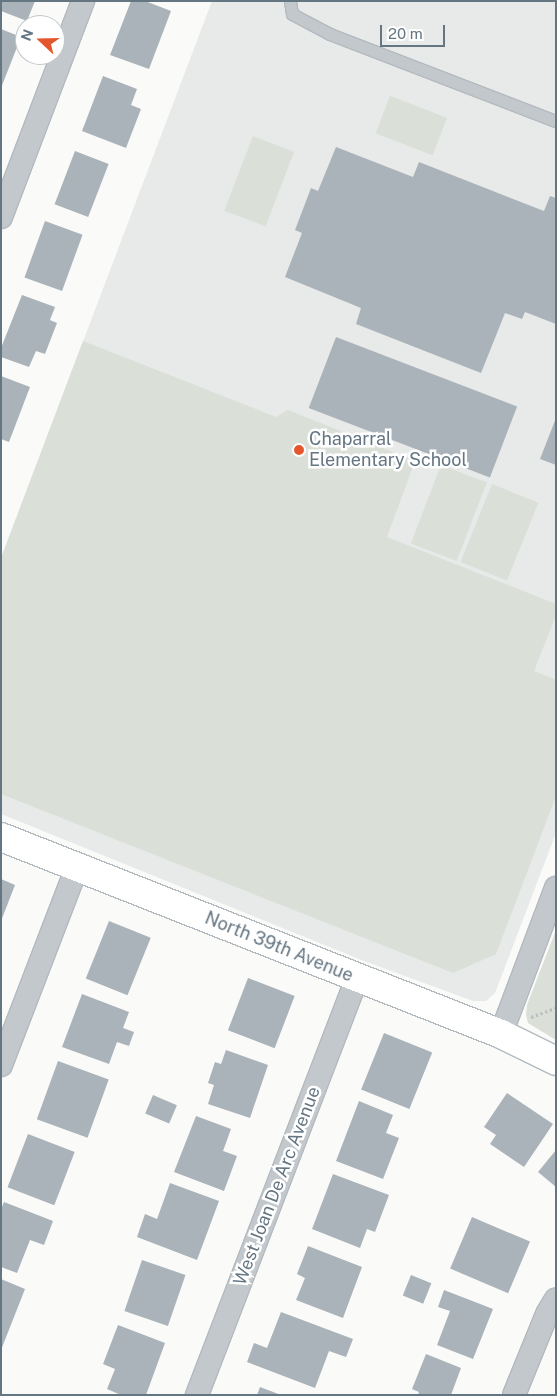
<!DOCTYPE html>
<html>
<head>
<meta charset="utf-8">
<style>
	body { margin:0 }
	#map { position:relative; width:557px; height:1396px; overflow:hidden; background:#fafaf8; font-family:"Public Sans",sans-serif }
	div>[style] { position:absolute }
	.built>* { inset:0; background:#e8e9e9 }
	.green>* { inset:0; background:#dadfd7; transform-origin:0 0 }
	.building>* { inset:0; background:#aab3b9; transform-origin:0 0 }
	.path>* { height:3px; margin-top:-1.5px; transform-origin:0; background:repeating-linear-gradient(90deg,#bbbfc2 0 2.5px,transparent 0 5px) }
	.roads { filter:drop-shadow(1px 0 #b3babf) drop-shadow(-1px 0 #b3babf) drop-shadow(0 1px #b3babf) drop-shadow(0 -1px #b3babf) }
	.lane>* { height:11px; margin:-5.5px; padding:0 5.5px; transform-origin:5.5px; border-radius:5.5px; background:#c3c8cc }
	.street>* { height:22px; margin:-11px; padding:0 11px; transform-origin:11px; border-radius:11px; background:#c3c8cc }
	.secondary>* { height:28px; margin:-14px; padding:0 14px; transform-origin:14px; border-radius:14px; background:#fff }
	.dots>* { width:14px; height:14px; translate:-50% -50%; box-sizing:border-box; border:2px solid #fff; border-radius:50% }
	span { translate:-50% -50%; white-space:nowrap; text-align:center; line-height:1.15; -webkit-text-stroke:5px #fff; paint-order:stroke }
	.poi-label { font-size:18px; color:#657683 }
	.left { translate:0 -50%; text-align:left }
	.street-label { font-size:18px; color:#657683 }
	.frame { position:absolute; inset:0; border:2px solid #657683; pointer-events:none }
	.north { position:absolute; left:15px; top:15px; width:50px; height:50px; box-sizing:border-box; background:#fff; border:1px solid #c1c8cd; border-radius:50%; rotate:291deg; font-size:14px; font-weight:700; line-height:20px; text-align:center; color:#657683 }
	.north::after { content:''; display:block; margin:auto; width:18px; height:22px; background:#e4572e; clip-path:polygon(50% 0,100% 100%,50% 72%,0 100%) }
	.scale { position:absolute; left:380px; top:25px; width:65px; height:22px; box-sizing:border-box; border:2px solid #657683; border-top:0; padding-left:6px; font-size:15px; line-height:18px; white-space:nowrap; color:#657683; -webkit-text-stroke:4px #fff; paint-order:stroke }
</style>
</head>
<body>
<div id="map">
	<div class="built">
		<div style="clip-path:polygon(212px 1px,556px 1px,556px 833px,495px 993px,486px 1001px,473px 1001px,364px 961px,1px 814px,1px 558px)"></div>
	</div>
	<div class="green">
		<div style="left:390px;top:96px;width:61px;height:40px;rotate:21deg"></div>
		<div style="left:253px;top:136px;width:44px;height:80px;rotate:21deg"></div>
		<div style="clip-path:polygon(83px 341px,276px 417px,288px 410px,415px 461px,387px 537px,556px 604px,556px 615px,534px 671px,556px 680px,556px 796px,496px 954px,453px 973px,1px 794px,1px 558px)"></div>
		<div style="left:441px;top:465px;width:49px;height:84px;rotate:21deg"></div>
		<div style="left:492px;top:484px;width:50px;height:84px;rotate:22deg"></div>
		<div style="clip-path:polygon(556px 930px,556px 1040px,528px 1023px,526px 1015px,527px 1005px)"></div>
	</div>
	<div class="building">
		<div style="clip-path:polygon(1px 1px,35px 1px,27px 21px,1px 11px)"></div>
		<div style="clip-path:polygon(131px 1px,145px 1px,171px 11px,149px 69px,110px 55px)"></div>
		<div style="clip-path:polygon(1px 29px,21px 37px,1px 88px)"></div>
		<div style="clip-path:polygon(103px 76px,137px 89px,131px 105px,141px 109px,126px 148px,82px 131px)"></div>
		<div style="clip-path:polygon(336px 147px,413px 177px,419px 162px,544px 211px,550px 196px,556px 198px,556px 324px,525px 312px,522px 319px,505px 313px,481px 373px,356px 324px,361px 308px,285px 277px,302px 233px,295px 230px,311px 188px,318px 191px)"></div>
		<div style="left:75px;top:151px;width:36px;height:57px;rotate:21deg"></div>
		<div style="left:45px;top:221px;width:40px;height:60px;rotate:20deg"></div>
		<div style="clip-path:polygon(22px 295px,55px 307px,50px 320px,57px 323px,45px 354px,36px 351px,29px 367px,1px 357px,1px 348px)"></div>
		<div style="left:336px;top:337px;width:194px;height:76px;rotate:21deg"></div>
		<div style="clip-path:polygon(1px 376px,30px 387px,9px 442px,1px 439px)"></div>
		<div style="clip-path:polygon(556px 418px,556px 465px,540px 459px)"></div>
		<div style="clip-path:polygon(1px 879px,15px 885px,1px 921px)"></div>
		<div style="left:109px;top:921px;width:45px;height:62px;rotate:22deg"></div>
		<div style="left:248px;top:978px;width:50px;height:56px;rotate:21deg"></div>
		<div style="clip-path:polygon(82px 994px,129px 1012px,123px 1028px,134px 1032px,129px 1046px,117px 1042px,109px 1064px,62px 1047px)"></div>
		<div style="left:384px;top:1033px;width:52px;height:61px;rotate:22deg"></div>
		<div style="clip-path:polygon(226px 1050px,268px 1065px,250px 1118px,208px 1104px,214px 1085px,208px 1083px,215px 1062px,221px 1064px)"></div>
		<div style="left:58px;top:1061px;width:54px;height:62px;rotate:20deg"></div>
		<div style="clip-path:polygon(507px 1093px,553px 1124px,524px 1167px,490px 1144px,496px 1135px,484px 1127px)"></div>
		<div style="left:153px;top:1095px;width:26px;height:20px;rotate:23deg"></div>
		<div style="clip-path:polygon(359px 1101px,393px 1115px,386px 1133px,399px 1138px,383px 1179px,336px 1161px)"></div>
		<div style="clip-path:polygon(196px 1116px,231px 1129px,223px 1151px,237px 1156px,224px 1191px,174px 1172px)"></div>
		<div style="left:28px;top:1134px;width:50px;height:57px;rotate:21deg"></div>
		<div style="clip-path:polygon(556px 1150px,556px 1187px,538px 1172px)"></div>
		<div style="clip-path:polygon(333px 1174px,389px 1195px,375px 1232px,367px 1229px,360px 1248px,312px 1229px)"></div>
		<div style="clip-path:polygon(170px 1183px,219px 1201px,197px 1260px,137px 1237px,145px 1214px,157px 1219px)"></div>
		<div style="clip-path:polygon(4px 1202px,53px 1221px,44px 1245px,30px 1240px,17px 1273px,1px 1267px,1px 1209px)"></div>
		<div style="left:472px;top:1217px;width:63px;height:56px;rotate:23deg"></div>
		<div style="clip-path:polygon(308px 1246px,362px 1267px,343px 1318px,296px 1300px,305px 1278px,297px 1274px)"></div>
		<div style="left:142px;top:1260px;width:46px;height:54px;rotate:19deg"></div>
		<div style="left:411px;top:1275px;width:22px;height:22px;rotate:22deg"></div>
		<div style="clip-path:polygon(1px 1279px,25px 1289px,1px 1350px)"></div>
		<div style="clip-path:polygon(444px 1290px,493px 1309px,473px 1359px,437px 1345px,450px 1311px,438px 1307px)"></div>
		<div style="clip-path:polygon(281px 1312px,353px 1339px,346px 1357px,329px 1351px,315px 1388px,247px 1362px,254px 1343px,267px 1348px)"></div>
		<div style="clip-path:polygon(118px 1325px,165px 1343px,146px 1395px,121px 1395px,107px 1389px,115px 1369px,103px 1364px)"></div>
		<div style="clip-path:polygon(426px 1354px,461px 1368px,451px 1395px,418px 1395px,419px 1392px,412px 1389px)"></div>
		<div style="clip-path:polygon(260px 1387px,281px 1395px,257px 1395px)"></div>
	</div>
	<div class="path">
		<div style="left:531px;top:1017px;width:27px;rotate:-20deg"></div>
	</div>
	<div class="roads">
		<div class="lane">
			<div style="left:290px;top:1px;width:13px;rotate:81deg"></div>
			<div style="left:292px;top:14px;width:43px;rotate:27.8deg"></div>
			<div style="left:330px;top:34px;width:242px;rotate:21.1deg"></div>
		</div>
		<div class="street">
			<div style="left:1px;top:217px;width:231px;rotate:-69.2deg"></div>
			<div style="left:501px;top:1034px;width:156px;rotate:-69.4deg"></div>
			<div style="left:1px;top:1065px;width:212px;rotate:-69deg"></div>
			<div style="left:197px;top:1395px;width:447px;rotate:-69deg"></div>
			<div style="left:514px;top:1395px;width:87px;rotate:-67.8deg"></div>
			<div style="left:547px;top:1314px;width:17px;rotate:-59deg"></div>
		</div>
		<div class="secondary">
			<div style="left:1px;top:837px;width:537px;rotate:21.5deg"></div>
			<div style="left:501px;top:1034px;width:61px;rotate:26.1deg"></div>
		</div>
	</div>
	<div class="dots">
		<div style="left:299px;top:450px;background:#e4572e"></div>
	</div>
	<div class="poi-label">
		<span class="left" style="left:309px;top:450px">Chaparral<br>Elementary School</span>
	</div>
	<div class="street-label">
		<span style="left:279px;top:947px;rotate:22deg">North 39th Avenue</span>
		<span style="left:277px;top:1186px;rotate:-69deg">West Joan De Arc Avenue</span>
	</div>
	<div class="frame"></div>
	<div class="north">N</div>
	<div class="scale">20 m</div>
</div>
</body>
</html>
